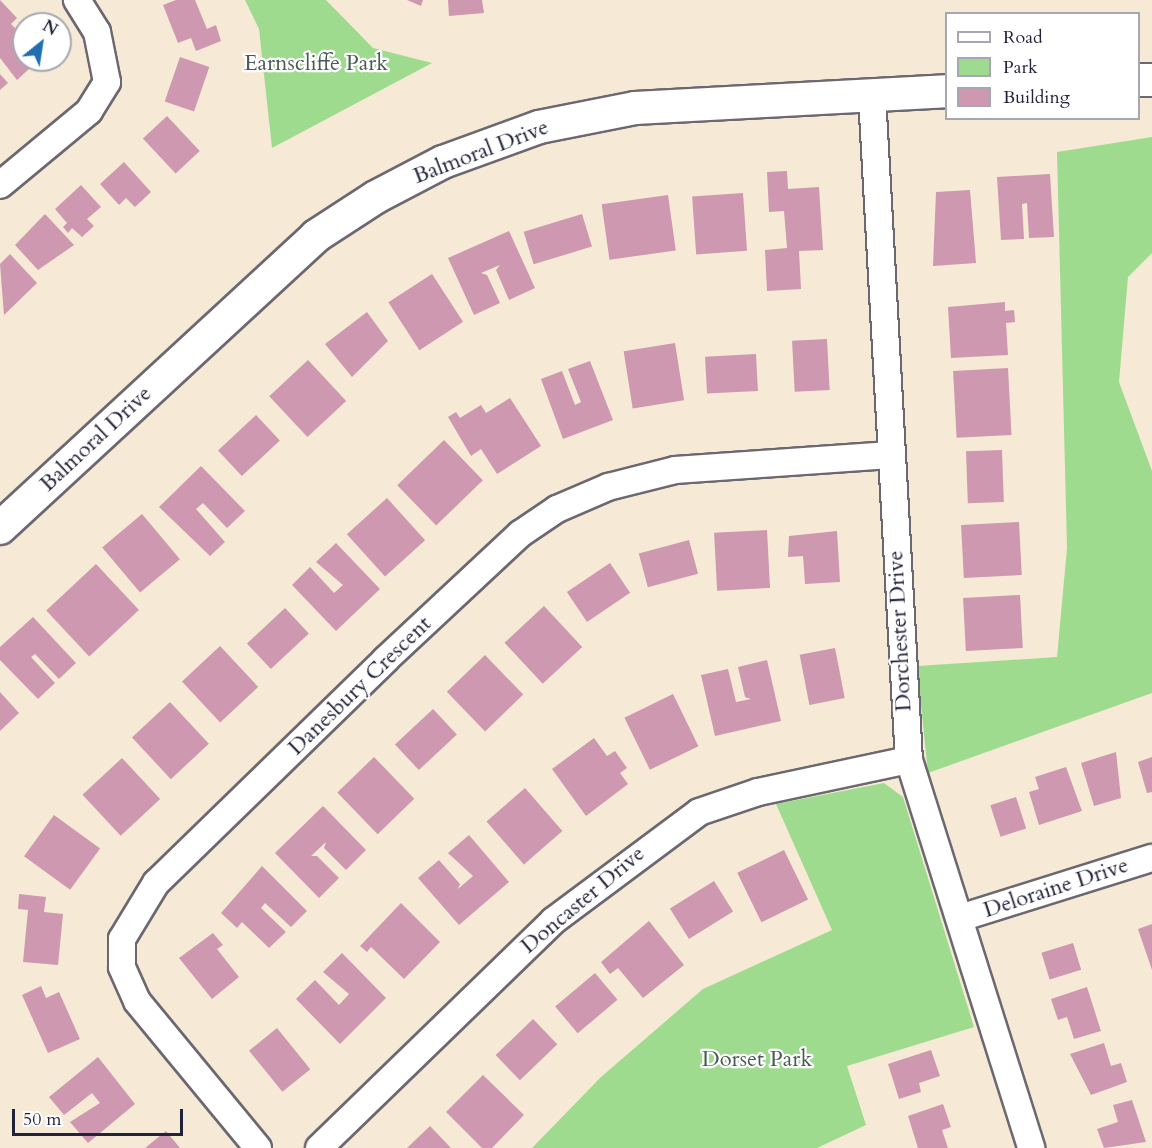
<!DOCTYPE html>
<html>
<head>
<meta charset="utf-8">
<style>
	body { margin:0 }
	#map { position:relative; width:1152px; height:1148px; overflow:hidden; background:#f6ead6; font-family:Cardo,serif }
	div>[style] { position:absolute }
	.green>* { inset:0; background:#9fdb8e }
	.building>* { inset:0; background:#cd98b0; transform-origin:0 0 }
	.roads { filter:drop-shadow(2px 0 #6c6871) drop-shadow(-2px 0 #6c6871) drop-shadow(0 2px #6c6871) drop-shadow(0 -2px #6c6871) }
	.minor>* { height:26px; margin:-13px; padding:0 13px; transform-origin:13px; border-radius:13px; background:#fff }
	.tertiary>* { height:32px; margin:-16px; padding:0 16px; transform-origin:16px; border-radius:16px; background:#fff }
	span { translate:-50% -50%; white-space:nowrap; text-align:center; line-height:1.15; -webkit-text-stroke:4.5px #fff; paint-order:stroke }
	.park-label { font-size:22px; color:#485a54 }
	.street-label { font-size:22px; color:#22223b }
	.legend { position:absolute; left:945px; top:12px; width:195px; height:108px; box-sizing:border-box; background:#fff; border:2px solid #a7a7b1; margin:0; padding:8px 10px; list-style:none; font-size:18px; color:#22223b }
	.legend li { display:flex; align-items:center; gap:12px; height:30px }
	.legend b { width:30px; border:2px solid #a7a7b1 }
	.north { position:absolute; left:12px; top:12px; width:60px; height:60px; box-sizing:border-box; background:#fff; border:2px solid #a7a7b1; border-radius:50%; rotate:30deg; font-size:16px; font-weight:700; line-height:24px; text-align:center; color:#22223b }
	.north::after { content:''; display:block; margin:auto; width:21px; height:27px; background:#1f6fb2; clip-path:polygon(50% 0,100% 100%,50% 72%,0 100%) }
	.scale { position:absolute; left:12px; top:1109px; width:171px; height:27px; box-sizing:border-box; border:3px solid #22223b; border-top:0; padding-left:8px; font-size:18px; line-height:21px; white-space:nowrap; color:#22223b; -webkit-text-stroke:4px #fff; paint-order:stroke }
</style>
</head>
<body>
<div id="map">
	<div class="green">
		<div style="clip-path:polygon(245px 0,326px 0,373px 48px,432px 63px,272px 148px,259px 29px)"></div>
		<div style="clip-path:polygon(1152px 137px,1152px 253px,1128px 277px,1119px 382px,1152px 471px,1152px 693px,928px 773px,917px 666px,1057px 657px,1067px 548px,1057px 152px)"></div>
		<div style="clip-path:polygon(884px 783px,903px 797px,974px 1027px,847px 1066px,866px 1125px,817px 1148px,532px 1148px,601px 1077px,703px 989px,832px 930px,776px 804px)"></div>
	</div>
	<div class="building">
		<div style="clip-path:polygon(0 0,17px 18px,11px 24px,24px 37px,24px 60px,39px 60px,17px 80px,0 58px)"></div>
		<div style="clip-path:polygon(176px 0,195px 0,207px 29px,216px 25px,221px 41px,196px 51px,191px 38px,178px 43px,163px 5px)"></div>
		<div style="clip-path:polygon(407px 0,423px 0,421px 6px)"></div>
		<div style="clip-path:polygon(448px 0,482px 0,484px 13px,449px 16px)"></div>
		<div style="left:180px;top:57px;width:31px;height:47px;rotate:19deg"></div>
		<div style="clip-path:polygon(0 74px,8px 83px,0 90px)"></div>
		<div style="left:167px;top:116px;width:48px;height:33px;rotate:47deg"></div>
		<div style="clip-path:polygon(124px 162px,151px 192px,135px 207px,126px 198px,119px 205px,100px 184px)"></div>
		<div style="clip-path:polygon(787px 171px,788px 189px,819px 187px,823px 250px,799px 251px,801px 289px,767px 291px,765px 250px,787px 248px,784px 211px,769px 212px,767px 172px)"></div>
		<div style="clip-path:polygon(1050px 174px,1054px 237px,1029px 238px,1027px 203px,1022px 204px,1024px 239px,1001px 240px,997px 177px)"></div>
		<div style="clip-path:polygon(81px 185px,101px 207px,87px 219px,94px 226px,82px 237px,72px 228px,68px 233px,63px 227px,67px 223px,55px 209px)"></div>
		<div style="clip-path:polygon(970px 190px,976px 263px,933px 266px,936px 192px)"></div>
		<div style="left:743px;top:193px;width:58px;height:51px;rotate:86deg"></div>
		<div style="left:668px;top:195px;width:56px;height:67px;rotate:82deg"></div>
		<div style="clip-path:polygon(45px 214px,74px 245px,38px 270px,15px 245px)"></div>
		<div style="left:582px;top:214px;width:34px;height:61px;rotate:73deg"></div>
		<div style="clip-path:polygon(509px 231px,535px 288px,509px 300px,496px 270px,500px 265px,481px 273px,487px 275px,500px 303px,474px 315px,448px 258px)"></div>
		<div style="clip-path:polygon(10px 254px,37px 283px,4px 315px,0 264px)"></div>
		<div style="left:432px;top:274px;width:57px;height:52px;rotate:57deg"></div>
		<div style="clip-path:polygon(1005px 302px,1005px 311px,1014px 310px,1015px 322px,1006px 323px,1008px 355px,951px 358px,948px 307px)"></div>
		<div style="clip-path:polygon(367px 312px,388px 341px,352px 377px,325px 344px)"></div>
		<div style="left:827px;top:339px;width:51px;height:35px;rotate:87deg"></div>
		<div style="left:675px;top:343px;width:58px;height:52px;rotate:81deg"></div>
		<div style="left:756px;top:354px;width:37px;height:51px;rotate:87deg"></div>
		<div style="left:308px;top:360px;width:56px;height:53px;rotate:47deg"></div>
		<div style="clip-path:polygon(590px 361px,613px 420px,563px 439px,541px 379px,562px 371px,575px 405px,581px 402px,568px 369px)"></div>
		<div style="left:1008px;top:368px;width:67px;height:55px;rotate:87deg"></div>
		<div style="clip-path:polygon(510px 398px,541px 446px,497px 474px,481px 449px,471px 456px,448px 417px,456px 412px,460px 418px,481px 405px,486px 413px)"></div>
		<div style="left:256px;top:415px;width:35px;height:52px;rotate:47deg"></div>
		<div style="left:444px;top:440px;width:56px;height:65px;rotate:46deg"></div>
		<div style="left:1002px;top:450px;width:52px;height:36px;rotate:88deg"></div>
		<div style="clip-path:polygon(201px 466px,245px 511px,227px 528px,203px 503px,196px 509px,225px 542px,210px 556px,159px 507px)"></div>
		<div style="left:387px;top:498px;width:57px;height:54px;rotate:48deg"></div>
		<div style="left:142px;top:514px;width:59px;height:52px;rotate:50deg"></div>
		<div style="left:1019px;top:522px;width:53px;height:58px;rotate:87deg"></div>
		<div style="left:767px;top:530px;width:58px;height:53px;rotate:87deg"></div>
		<div style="clip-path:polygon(837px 531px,840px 582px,805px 584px,803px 556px,788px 557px,789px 536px)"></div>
		<div style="left:689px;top:540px;width:35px;height:52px;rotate:75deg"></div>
		<div style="clip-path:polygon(336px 543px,380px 589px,336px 631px,292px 585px,310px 567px,334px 593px,343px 585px,316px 562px)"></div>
		<div style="left:610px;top:563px;width:36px;height:52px;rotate:56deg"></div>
		<div style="left:96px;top:564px;width:63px;height:68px;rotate:47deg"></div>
		<div style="left:1020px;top:595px;width:53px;height:57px;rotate:87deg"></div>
		<div style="left:544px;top:606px;width:56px;height:54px;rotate:47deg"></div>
		<div style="left:285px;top:608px;width:35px;height:52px;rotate:47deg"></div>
		<div style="clip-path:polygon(33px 617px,76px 663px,59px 679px,35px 654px,31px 657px,55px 683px,38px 699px,0 660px,0 647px)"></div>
		<div style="left:220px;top:646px;width:56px;height:52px;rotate:47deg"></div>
		<div style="left:835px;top:648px;width:51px;height:36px;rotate:79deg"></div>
		<div style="left:485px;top:655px;width:55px;height:53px;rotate:46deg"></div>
		<div style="clip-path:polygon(767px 660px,781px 721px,715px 736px,701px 675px,728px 669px,736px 702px,751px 699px,745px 697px,738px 667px)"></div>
		<div style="clip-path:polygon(0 692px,19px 713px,0 731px)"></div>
		<div style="left:673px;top:694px;width:58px;height:54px;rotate:64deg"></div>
		<div style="left:170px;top:702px;width:57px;height:52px;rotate:47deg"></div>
		<div style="left:433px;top:709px;width:35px;height:52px;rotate:47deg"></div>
		<div style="clip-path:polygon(594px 738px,607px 756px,615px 751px,627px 768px,620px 773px,628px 784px,586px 816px,552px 769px)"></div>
		<div style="clip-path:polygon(1116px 752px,1121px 798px,1094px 806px,1081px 763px)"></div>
		<div style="left:374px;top:757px;width:58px;height:51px;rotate:46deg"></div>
		<div style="clip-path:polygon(1152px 757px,1152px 792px,1147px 793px,1138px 762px)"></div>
		<div style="left:122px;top:758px;width:56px;height:54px;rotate:47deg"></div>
		<div style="clip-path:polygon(1066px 767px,1082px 811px,1039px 825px,1029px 792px,1039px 789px,1035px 777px)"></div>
		<div style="left:525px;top:788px;width:57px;height:51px;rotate:49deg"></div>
		<div style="left:1016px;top:797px;width:33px;height:27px;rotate:72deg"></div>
		<div style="clip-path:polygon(323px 806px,366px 850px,346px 870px,324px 848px,326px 842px,311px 856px,317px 856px,339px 878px,319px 898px,275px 853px)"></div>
		<div style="left:54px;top:815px;width:57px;height:51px;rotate:36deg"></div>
		<div style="clip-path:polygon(469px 835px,509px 882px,459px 925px,418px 878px,439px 860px,460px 884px,458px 889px,473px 876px,448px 853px)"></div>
		<div style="left:784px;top:850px;width:55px;height:52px;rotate:64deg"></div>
		<div style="clip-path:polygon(262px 866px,307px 911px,291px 927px,265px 903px,261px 908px,286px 932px,269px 948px,242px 922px,237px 928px,221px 913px)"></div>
		<div style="left:714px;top:881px;width:36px;height:52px;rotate:58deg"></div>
		<div style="clip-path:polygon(19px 894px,46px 897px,44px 912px,63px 914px,58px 965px,23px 962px,28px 910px,18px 909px)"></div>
		<div style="clip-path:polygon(401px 903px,440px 942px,404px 979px,371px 947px,367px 952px,360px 946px)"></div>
		<div style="clip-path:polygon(649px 921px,684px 965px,643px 998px,618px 968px,610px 974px,601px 962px)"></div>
		<div style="clip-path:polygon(1152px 924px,1152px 970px,1138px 929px)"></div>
		<div style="clip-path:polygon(213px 933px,223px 945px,217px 949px,239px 977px,212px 999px,179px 958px)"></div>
		<div style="left:1073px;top:943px;width:28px;height:33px;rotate:73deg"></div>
		<div style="clip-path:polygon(342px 953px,386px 998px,340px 1044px,296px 999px,315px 980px,339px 1005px,349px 994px,323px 972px)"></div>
		<div style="left:595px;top:973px;width:35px;height:52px;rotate:50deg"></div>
		<div style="clip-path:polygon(41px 986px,46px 998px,59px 992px,80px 1039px,48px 1053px,22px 995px)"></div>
		<div style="clip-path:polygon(1087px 987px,1101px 1031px,1074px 1039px,1067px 1017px,1058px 1020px,1051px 999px)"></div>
		<div style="left:533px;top:1019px;width:35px;height:52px;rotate:46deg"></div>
		<div style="left:277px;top:1028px;width:53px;height:36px;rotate:51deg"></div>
		<div style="clip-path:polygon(1104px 1043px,1111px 1066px,1121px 1063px,1127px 1082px,1091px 1095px,1070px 1054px)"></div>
		<div style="clip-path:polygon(931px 1050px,940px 1076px,919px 1083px,921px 1092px,899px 1099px,888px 1064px)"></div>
		<div style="clip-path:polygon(98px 1057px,135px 1104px,88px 1143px,70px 1122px,100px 1103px,92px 1093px,64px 1115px,49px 1097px)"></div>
		<div style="clip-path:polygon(483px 1075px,524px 1115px,492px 1148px,482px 1148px,446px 1112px)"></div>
		<div style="clip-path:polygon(1132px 1100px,1146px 1142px,1104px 1148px,1097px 1129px,1118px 1122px,1113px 1105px)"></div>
		<div style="clip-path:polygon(943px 1104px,951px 1127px,942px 1130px,948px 1148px,918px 1148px,908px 1116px)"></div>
		<div style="clip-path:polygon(430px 1126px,451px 1148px,407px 1148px)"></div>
		<div style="clip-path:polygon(166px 1131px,180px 1148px,145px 1148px)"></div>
	</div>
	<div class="roads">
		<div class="minor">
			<div style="left:872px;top:95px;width:666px;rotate:86.82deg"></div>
			<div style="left:909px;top:760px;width:407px;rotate:72.5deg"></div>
			<div style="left:0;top:185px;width:116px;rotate:-39.7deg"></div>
			<div style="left:89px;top:111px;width:34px;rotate:-58deg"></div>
			<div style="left:107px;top:82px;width:51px;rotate:-101.3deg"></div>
			<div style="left:97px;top:32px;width:38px;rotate:-122deg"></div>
			<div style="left:960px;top:918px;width:201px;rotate:-17.4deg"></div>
			<div style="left:258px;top:1148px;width:190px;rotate:-129.5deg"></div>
			<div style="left:137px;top:1001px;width:37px;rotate:-114deg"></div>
			<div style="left:122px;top:967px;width:28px;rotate:-90deg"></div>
			<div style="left:122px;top:939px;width:66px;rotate:-58.7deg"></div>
			<div style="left:156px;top:883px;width:320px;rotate:-44.2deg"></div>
			<div style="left:385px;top:660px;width:185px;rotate:-43deg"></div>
			<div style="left:520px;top:534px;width:45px;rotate:-34deg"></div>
			<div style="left:557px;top:509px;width:56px;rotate:-23.3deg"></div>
			<div style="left:608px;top:487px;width:69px;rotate:-14.2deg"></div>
			<div style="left:675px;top:470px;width:216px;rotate:-4deg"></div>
			<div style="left:319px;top:1148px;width:326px;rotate:-44.1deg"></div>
			<div style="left:553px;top:921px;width:182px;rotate:-36.7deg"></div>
			<div style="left:699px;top:812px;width:62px;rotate:-18.7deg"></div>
			<div style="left:758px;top:792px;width:154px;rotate:-12deg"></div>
		</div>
		<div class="tertiary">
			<div style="left:1138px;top:80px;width:14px"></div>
			<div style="left:0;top:528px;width:430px;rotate:-42.7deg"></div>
			<div style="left:316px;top:236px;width:72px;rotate:-33deg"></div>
			<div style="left:376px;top:197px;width:76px;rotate:-27.6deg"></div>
			<div style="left:443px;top:162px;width:102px;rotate:-20deg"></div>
			<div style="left:539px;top:127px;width:98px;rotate:-11.2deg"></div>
			<div style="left:635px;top:108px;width:311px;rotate:-3.1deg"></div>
		</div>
	</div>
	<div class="park-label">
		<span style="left:316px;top:64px">Earnscliffe Park</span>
		<span style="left:757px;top:1060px">Dorset Park</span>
	</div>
	<div class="street-label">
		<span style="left:481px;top:152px;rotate:-21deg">Balmoral Drive</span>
		<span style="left:96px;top:439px;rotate:-43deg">Balmoral Drive</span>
		<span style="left:900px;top:631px;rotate:-93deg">Dorchester Drive</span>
		<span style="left:360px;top:686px;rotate:-44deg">Danesbury Crescent</span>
		<span style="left:1056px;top:888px;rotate:-18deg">Deloraine Drive</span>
		<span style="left:583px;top:900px;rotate:-40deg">Doncaster Drive</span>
	</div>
	<ul class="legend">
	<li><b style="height:8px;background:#fff"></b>Road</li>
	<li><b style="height:16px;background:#9fdb8e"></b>Park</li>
	<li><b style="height:16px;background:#cd98b0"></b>Building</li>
	</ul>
	<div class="north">N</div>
	<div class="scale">50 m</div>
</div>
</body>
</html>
